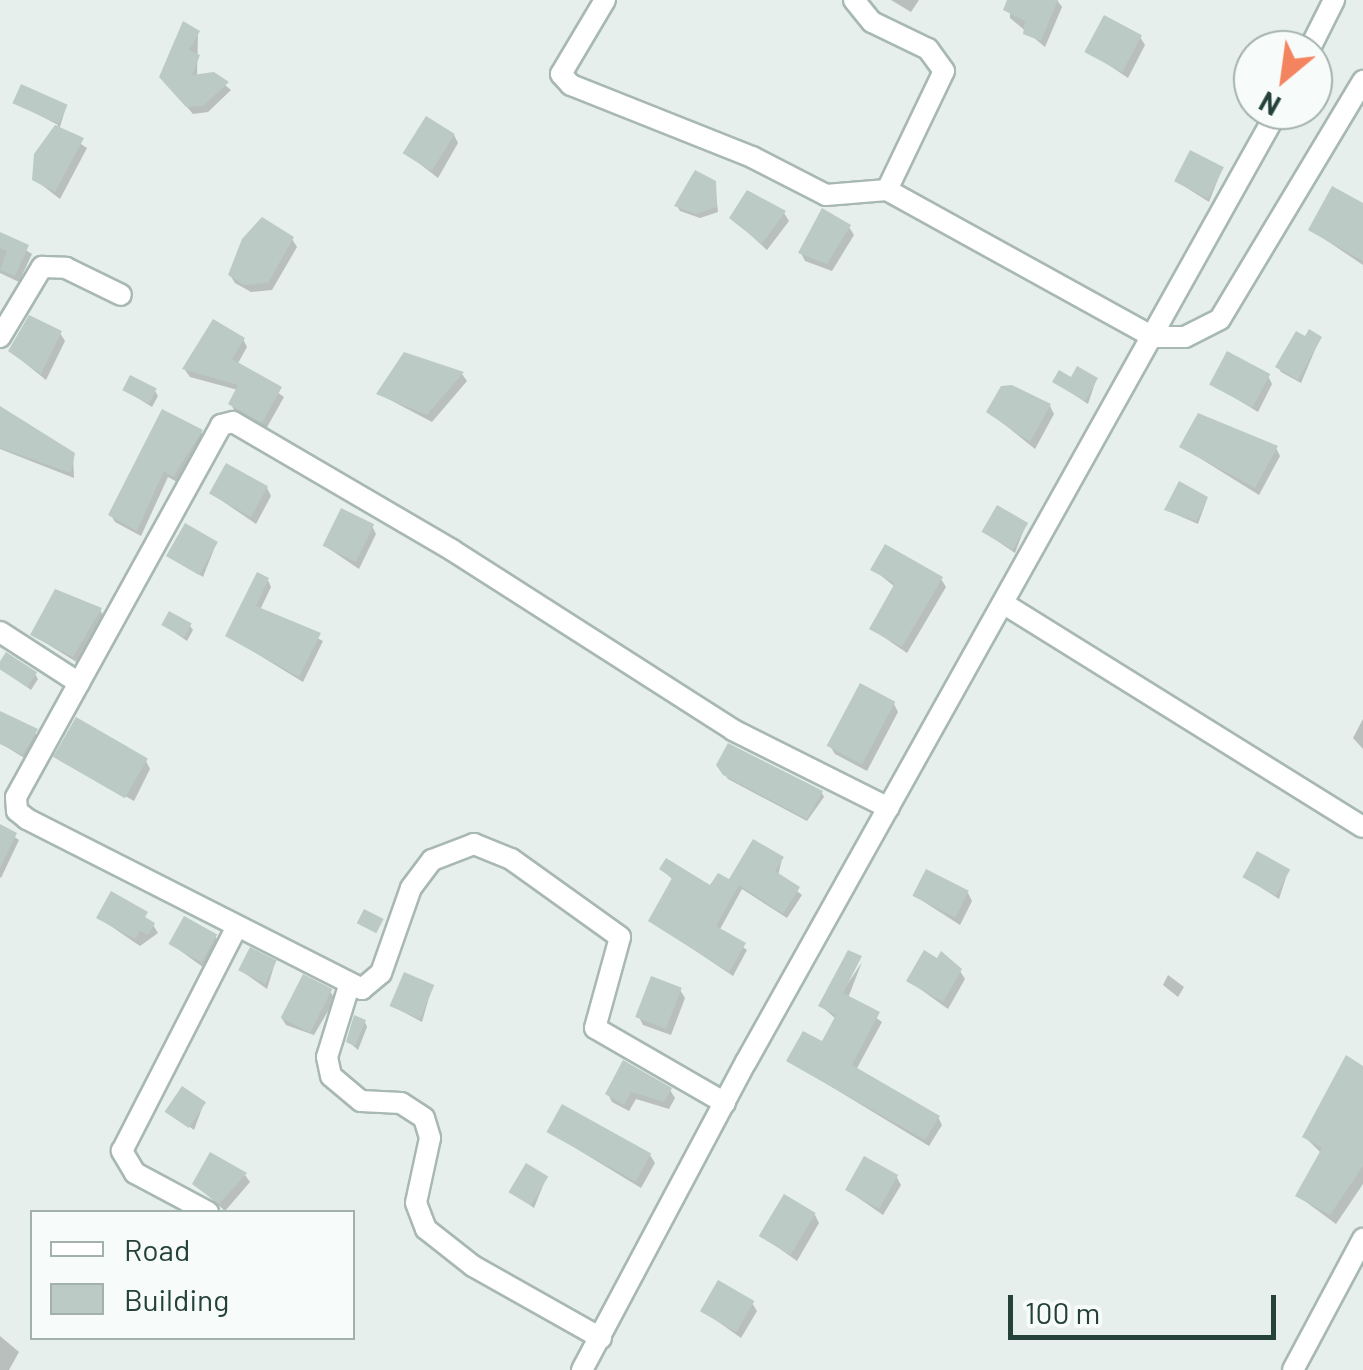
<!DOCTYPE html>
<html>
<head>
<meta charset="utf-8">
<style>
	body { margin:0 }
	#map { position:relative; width:1363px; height:1370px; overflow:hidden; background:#e6efeb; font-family:Barlow,sans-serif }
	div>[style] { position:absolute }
	.shadow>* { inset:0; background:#0003 }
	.building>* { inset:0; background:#bbcac4; transform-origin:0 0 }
	.roads { filter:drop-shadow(2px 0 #a8b8b2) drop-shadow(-2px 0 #a8b8b2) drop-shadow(0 2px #a8b8b2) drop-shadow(0 -2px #a8b8b2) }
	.street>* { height:20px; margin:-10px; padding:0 10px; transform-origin:10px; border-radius:10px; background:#fff }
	span { translate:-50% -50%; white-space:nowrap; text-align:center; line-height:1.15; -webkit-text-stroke:8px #f7fbf9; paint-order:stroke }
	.legend { position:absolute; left:30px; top:1210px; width:325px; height:130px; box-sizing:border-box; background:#f7fbf9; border:2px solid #a3b1ad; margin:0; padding:12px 18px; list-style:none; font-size:30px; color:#24423a }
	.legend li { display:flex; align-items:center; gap:20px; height:50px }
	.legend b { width:50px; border:2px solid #a3b1ad }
	.north { position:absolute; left:1233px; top:30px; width:100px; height:100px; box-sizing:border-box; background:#f7fbf9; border:2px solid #a3b1ad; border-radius:50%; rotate:209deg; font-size:28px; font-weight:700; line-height:40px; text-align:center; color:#24423a }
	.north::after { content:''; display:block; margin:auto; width:35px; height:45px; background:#f4845f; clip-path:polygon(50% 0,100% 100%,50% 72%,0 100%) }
	.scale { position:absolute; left:1008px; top:1295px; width:268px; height:45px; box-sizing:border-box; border:5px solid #24423a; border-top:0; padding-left:12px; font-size:30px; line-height:35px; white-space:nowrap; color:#24423a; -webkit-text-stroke:8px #f7fbf9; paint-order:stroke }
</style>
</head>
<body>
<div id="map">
	<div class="shadow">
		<div style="clip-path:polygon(891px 0,919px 0,911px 12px)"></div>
		<div style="clip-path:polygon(1010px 0,1057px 0,1062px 7px,1045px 47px,1010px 18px)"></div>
		<div style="clip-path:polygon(198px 33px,197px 77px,213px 75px,231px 90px,208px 112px,193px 114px,167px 84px)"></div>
		<div style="clip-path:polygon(1140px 37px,1145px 45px,1128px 78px,1088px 51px)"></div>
		<div style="clip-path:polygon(14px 102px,66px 107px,59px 130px,87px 148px,60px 199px,34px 179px,41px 146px,58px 125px)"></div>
		<div style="clip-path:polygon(454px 135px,458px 143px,438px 178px,407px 154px)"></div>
		<div style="clip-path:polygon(1222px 169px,1209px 202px,1176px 181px)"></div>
		<div style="clip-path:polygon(715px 183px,718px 212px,700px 218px,680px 211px,677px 206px)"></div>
		<div style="clip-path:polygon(1363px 206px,1363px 265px,1311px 230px)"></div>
		<div style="clip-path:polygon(784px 213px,789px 221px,767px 250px,732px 218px)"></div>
		<div style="clip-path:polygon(849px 227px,854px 235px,832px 271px,805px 261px,801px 253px)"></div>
		<div style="clip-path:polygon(0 234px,32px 254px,19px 282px,0 273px)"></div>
		<div style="clip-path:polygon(292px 239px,297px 247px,272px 290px,251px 292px,235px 283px,230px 275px)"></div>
		<div style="clip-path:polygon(60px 333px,65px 341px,46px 380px,10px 351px)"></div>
		<div style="clip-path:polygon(1320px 338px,1301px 383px,1281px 372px,1278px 367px)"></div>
		<div style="clip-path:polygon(243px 339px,247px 347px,237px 365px,284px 397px,266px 429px,235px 412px,231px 404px,238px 390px,190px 377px,185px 370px)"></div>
		<div style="clip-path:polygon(462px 374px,467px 381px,432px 422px,379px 394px)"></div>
		<div style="clip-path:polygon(1268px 376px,1272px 384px,1258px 412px,1212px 384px)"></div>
		<div style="clip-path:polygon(1096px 380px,1088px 404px,1055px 382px)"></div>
		<div style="clip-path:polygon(125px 390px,155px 391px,158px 396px,152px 407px)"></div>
		<div style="clip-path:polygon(1050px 406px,1054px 414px,1035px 449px,989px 412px)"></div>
		<div style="clip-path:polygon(0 409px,73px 455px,74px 478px,0 449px)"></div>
		<div style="clip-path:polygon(201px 432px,205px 438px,177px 482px,168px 477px,141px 536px,115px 522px,111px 515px)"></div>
		<div style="clip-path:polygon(1182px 447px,1276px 448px,1280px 456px,1259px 495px)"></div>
		<div style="clip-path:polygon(267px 488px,271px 496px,256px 524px,212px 494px)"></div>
		<div style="clip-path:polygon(1207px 499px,1198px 524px,1166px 510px)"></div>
		<div style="clip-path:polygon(1026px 524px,1015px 553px,984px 532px)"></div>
		<div style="clip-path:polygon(372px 526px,376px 534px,359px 569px,325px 546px)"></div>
		<div style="clip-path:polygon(216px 544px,203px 577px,172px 557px)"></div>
		<div style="clip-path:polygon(873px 569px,941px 579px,946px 587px,907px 653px,872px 629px,895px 587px)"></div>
		<div style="clip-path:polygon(268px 580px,271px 587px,260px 610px,323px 641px,303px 682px,228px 636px)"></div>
		<div style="clip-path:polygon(100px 610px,105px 618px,78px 663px,33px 635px)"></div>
		<div style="clip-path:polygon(164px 625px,190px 626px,193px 630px,187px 641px)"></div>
		<div style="clip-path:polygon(1px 668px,35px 674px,38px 679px,31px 690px)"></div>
		<div style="clip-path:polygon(894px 704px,898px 712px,867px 771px,835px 754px,830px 746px)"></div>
		<div style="clip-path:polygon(0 713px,39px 736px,26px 759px,0 743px)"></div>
		<div style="clip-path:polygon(1363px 719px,1363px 749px,1353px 738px)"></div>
		<div style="clip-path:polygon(57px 757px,146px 761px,150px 769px,134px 801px)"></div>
		<div style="clip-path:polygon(718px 765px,822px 793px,824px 797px,807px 821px,728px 779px)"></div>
		<div style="clip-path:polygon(0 827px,19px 840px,1px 878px,0 877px)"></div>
		<div style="clip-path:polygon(782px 859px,778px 876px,802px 895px,787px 918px,742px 889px,719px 931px,747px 950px,733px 976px,651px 921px,673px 880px,662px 869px,711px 889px)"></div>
		<div style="clip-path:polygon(1288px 871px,1279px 899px,1246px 878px)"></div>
		<div style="clip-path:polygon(968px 893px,972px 901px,960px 925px,915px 896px)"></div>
		<div style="clip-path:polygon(99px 918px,153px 925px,158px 933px,140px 946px)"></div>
		<div style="clip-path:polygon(215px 936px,220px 944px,207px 970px,171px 944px)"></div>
		<div style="clip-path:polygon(850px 953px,860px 959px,835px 1003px,862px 962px,848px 998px,882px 1022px,856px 1070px,938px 1117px,942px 1125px,929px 1146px,789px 1061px,823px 1045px,836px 1019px,821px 1006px)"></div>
		<div style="clip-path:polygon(275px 963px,267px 989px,240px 970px)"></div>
		<div style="clip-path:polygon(960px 971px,965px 979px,948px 1009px,909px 981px)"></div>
		<div style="clip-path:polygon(1168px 975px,1184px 987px,1178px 997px,1163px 985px)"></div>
		<div style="clip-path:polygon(432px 987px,422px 1022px,392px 1006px)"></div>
		<div style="clip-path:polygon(680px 990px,685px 998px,671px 1035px,643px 1025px,639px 1017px)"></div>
		<div style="clip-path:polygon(330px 991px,335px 999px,314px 1035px,286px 1025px,281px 1017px)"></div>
		<div style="clip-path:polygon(365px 1022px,367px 1027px,358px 1050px,349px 1042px)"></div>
		<div style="clip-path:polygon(624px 1064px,670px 1090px,675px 1098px,669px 1109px,636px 1099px,629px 1111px,612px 1102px,608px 1094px)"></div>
		<div style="clip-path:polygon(1363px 1068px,1363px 1184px,1336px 1224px,1298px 1196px,1322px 1154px,1305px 1137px)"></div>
		<div style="clip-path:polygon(204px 1103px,194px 1130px,169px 1112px)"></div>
		<div style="clip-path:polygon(549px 1132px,650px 1155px,655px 1163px,641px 1188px)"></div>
		<div style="clip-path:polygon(245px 1175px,250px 1182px,225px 1211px,195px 1184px)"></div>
		<div style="clip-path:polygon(896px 1176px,901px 1185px,883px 1215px,847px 1190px)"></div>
		<div style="clip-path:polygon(546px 1178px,534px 1208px,512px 1192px)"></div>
		<div style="clip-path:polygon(815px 1215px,819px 1223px,797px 1261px,762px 1236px)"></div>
		<div style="clip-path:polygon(752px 1303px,757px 1311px,741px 1338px,703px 1311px)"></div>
		<div style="clip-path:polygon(0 1336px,19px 1352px,9px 1370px,0 1370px)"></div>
	</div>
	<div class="building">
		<div style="clip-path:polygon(1007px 0,1058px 0,1041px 41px,1023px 34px,1025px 21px,1003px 10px)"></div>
		<div style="left:1104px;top:15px;width:43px;height:42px;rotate:28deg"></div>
		<div style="clip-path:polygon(183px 21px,200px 31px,189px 50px,200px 55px,192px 75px,214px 72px,229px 82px,203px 106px,186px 107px,159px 77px)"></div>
		<div style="left:21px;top:84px;width:51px;height:21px;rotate:24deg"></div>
		<div style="left:426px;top:116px;width:34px;height:44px;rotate:32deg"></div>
		<div style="clip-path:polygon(55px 125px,84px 138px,55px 192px,32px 180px,34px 154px)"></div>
		<div style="left:1190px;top:150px;width:38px;height:35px;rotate:27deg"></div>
		<div style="clip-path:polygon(695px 170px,716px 181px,717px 207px,696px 214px,674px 206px)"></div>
		<div style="clip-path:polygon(1332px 186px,1363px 203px,1363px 261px,1308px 230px)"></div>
		<div style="clip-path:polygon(747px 190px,786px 211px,762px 244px,729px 218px)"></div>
		<div style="clip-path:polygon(822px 208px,851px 225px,827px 264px,798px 253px)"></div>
		<div style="clip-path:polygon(262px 217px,294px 237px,268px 283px,244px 285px,228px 275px,242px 239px)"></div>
		<div style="clip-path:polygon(0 232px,29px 245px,15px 276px,0 270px,7px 251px,0 248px)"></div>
		<div style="clip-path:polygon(29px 315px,62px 331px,41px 374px,8px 351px)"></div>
		<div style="clip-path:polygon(213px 319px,245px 338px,232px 359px,282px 387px,262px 423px,228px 404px,238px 385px,182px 369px)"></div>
		<div style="clip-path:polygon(1309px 329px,1322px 337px,1298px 380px,1275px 367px,1296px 331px,1305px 336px)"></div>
		<div style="left:1227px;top:351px;width:49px;height:38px;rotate:28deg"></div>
		<div style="clip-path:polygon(404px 352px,464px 372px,427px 415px,376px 394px)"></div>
		<div style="clip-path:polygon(1077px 366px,1098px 378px,1085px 401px,1052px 382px,1059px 370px,1071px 377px)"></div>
		<div style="left:130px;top:375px;width:30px;height:17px;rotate:27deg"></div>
		<div style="clip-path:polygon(1012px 385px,1051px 404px,1030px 442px,986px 412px,1001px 386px)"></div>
		<div style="clip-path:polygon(0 406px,75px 453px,71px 473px,0 448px)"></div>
		<div style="clip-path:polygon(162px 409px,203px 430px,173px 477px,164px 471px,137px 531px,108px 515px)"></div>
		<div style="clip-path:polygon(1198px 413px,1278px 446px,1255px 488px,1179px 447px)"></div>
		<div style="left:226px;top:463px;width:48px;height:35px;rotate:29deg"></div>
		<div style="clip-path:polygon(1179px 481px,1208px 497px,1196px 521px,1164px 510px)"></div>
		<div style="left:997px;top:505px;width:36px;height:31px;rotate:30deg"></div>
		<div style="left:341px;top:508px;width:37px;height:42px;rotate:26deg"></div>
		<div style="left:185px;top:523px;width:38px;height:38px;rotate:30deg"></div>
		<div style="clip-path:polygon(885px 544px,943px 577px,902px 647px,869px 629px,895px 583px,870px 570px)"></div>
		<div style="clip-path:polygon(257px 572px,269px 578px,256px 606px,321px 633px,299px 677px,225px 636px)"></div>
		<div style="clip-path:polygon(55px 589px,102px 608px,73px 657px,30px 635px)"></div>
		<div style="left:169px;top:611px;width:26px;height:16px;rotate:29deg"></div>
		<div style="left:6px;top:652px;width:37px;height:18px;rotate:33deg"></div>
		<div style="left:860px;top:683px;width:40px;height:71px;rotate:28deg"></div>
		<div style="clip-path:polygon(0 711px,38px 729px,23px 755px,0 744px)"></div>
		<div style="left:76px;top:717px;width:83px;height:46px;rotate:30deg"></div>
		<div style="clip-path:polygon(728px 743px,823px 791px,807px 819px,723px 775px,716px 765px)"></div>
		<div style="clip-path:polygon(0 824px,17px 833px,0 868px)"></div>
		<div style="clip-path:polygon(753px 839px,784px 857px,775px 871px,800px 887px,783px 914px,739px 885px,716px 926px,746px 943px,729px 972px,648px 921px,672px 878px,659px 869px,666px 858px,710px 885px,718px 873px,729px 879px)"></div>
		<div style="left:1257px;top:851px;width:38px;height:30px;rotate:29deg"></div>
		<div style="left:926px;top:869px;width:48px;height:30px;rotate:27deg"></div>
		<div style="clip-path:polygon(111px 891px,148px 912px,145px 917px,155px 923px,148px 935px,140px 931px,135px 939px,96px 918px)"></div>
		<div style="left:364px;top:909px;width:22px;height:16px;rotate:27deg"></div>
		<div style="left:184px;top:916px;width:38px;height:32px;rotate:29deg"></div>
		<div style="left:250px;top:947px;width:30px;height:26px;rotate:27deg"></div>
		<div style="clip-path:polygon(848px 950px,862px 956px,843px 993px,880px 1012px,852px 1065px,940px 1116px,925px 1140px,786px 1061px,803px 1031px,822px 1041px,836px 1015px,818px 1006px)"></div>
		<div style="clip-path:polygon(924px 950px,937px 958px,941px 951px,962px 969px,943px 1002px,906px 981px)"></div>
		<div style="left:404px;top:972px;width:33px;height:37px;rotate:23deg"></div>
		<div style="left:303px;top:974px;width:33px;height:49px;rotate:27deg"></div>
		<div style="left:651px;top:976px;width:33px;height:44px;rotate:21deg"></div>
		<div style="clip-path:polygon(354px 1015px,366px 1020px,355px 1046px,346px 1042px)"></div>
		<div style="clip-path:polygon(1346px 1055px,1363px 1066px,1363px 1166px,1330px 1215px,1295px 1196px,1322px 1148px,1302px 1137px)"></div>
		<div style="clip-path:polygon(623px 1060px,672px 1088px,664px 1102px,631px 1092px,624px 1105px,605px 1094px)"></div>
		<div style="left:182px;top:1086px;width:29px;height:31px;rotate:34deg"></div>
		<div style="left:562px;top:1104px;width:102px;height:32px;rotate:29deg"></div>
		<div style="clip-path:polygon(210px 1152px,247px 1173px,219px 1204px,192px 1184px)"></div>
		<div style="left:864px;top:1156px;width:39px;height:39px;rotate:29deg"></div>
		<div style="left:526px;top:1163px;width:26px;height:34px;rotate:31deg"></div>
		<div style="left:784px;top:1194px;width:37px;height:49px;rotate:31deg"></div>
		<div style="left:718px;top:1280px;width:42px;height:36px;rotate:30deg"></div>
	</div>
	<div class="roads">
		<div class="street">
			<div style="left:605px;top:0;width:86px;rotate:120.7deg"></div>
			<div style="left:561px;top:74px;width:15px;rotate:48deg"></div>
			<div style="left:571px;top:85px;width:195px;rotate:21.7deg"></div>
			<div style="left:752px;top:157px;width:83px;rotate:27.2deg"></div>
			<div style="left:826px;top:195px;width:61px;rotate:-4.7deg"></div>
			<div style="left:887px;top:190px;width:304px;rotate:28.9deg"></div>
			<div style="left:1153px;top:337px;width:32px"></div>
			<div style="left:1185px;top:337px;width:39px;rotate:-27deg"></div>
			<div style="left:1220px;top:319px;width:278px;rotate:-59deg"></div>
			<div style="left:854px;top:0;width:28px;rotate:51deg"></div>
			<div style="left:872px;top:22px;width:62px;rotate:25.7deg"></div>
			<div style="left:928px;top:49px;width:27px;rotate:54deg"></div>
			<div style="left:944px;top:71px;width:132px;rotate:115.6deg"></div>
			<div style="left:1309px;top:50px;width:56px;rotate:-63.4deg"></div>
			<div style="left:0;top:337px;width:82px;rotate:-59deg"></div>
			<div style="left:42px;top:267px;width:24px;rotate:2deg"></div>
			<div style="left:66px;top:268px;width:61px;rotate:26.1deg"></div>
			<div style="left:1006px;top:605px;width:420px;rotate:31.9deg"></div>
			<div style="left:0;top:632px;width:94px;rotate:32.8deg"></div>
			<div style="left:349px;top:986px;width:74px;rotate:107.2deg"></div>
			<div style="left:327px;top:1057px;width:19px;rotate:78deg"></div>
			<div style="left:331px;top:1076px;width:39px;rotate:40deg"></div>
			<div style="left:361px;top:1101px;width:40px;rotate:2.9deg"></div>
			<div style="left:401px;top:1103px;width:27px;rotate:33deg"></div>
			<div style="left:424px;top:1118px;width:21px;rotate:73deg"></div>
			<div style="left:430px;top:1138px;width:66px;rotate:102.2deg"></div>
			<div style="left:416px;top:1203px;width:28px;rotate:69deg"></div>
			<div style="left:426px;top:1229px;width:60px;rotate:38.2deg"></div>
			<div style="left:473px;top:1266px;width:147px;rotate:29.4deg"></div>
			<div style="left:725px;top:1103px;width:150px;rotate:-150deg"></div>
			<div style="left:595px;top:1028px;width:94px;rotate:-74.6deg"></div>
			<div style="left:620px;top:937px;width:134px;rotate:-144.4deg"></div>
			<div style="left:511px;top:859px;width:40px;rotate:-158deg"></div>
			<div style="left:474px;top:844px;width:45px;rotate:159.1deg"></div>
			<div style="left:432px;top:860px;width:35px;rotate:127deg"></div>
			<div style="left:411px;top:888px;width:90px;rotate:109.4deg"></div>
			<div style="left:381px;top:973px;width:25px;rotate:140deg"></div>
			<div style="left:362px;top:989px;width:376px;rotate:-153.1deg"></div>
			<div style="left:27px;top:819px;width:13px;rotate:-141deg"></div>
			<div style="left:17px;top:811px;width:14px;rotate:-94deg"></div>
			<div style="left:16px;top:797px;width:425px;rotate:-61.1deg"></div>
			<div style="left:221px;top:425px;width:12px;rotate:-14deg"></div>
			<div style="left:233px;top:422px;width:254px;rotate:30.3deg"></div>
			<div style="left:452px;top:550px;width:334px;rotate:32.6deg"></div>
			<div style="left:733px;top:730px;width:174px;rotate:26.6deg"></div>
			<div style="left:208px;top:1212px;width:83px;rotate:-151.9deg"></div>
			<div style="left:135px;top:1173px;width:26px;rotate:-121deg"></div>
			<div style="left:122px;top:1151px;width:250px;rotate:-62.9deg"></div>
			<div style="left:582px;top:1370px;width:349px;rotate:-62deg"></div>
			<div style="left:746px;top:1062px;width:1091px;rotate:-60.8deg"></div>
			<div style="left:1293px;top:1370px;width:149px;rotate:-61.9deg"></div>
		</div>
	</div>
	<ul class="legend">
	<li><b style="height:12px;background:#fff"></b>Road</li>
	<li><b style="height:28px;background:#bbcac4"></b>Building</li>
	</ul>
	<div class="north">N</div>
	<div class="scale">100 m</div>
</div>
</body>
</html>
